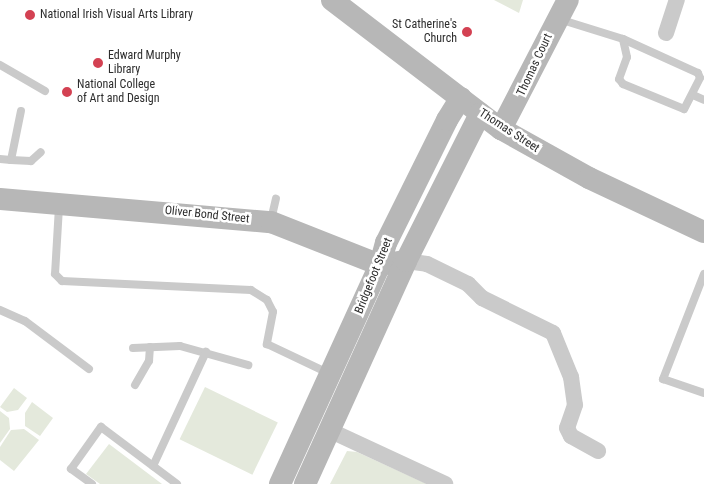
<!DOCTYPE html>
<html>
<head>
<meta charset="utf-8">
<style>
	body { margin:0 }
	#map { position:relative; width:704px; height:484px; overflow:hidden; background:#fff; font-family:"Roboto Condensed",sans-serif }
	div>[style] { position:absolute }
	.green>* { inset:0; background:#e4e9dc; transform-origin:0 0 }
	.lane>* { height:8px; margin:-4px; padding:0 4px; transform-origin:4px; border-radius:4px; background:#cacaca }
	.street>* { height:16px; margin:-8px; padding:0 8px; transform-origin:8px; border-radius:8px; background:#cacaca }
	.secondary>* { height:22px; margin:-11px; padding:0 11px; transform-origin:11px; border-radius:11px; background:#b7b7b7 }
	.dots>* { width:14px; height:14px; translate:-50% -50%; box-sizing:border-box; border:2px solid #fff; border-radius:50% }
	span { translate:-50% -50%; white-space:nowrap; text-align:center; line-height:1.15; -webkit-text-stroke:5px #fff; paint-order:stroke }
	.poi-label { font-size:12px; color:#2d2d2d }
	.left { translate:0 -50%; text-align:left }
	.right { translate:-100% -50%; text-align:right }
	.street-label { font-size:12px; color:#2d2d2d }
</style>
</head>
<body>
<div id="map">
	<div class="green">
		<div style="clip-path:polygon(494px 0,523px 0,519px 13px)"></div>
		<div style="left:205px;top:387px;width:81px;height:58px;rotate:26deg"></div>
		<div style="clip-path:polygon(14px 388px,27px 398px,18px 410px,7px 412px,0 407px)"></div>
		<div style="clip-path:polygon(32px 402px,53px 418px,40px 436px,25px 426px,25px 413px)"></div>
		<div style="clip-path:polygon(0 411px,9px 418px,10px 429px,0 443px)"></div>
		<div style="clip-path:polygon(24px 429px,39px 440px,14px 471px,0 460px,0 447px,11px 430px)"></div>
		<div style="clip-path:polygon(109px 444px,162px 484px,100px 484px,86px 474px)"></div>
		<div style="clip-path:polygon(347px 451px,357px 452px,427px 484px,330px 484px)"></div>
	</div>
	<div class="lane">
		<div style="left:562px;top:20px;width:64px;rotate:17.3deg"></div>
		<div style="left:623px;top:39px;width:82px;rotate:24.4deg"></div>
		<div style="left:698px;top:73px;width:5px;rotate:68deg"></div>
		<div style="left:700px;top:78px;width:35px;rotate:117deg"></div>
		<div style="left:684px;top:109px;width:66px;rotate:-157.7deg"></div>
		<div style="left:623px;top:84px;width:6px;rotate:-129deg"></div>
		<div style="left:619px;top:79px;width:23px;rotate:-70deg"></div>
		<div style="left:627px;top:57px;width:18px;rotate:-103deg"></div>
		<div style="left:0;top:65px;width:52px;rotate:30deg"></div>
		<div style="left:693px;top:95px;width:12px;rotate:24deg"></div>
		<div style="left:0;top:159px;width:11px;rotate:5deg"></div>
		<div style="left:11px;top:160px;width:50px;rotate:-78.5deg"></div>
		<div style="left:11px;top:160px;width:20px;rotate:3deg"></div>
		<div style="left:31px;top:161px;width:13px;rotate:-42deg"></div>
		<div style="left:59px;top:207px;width:67px;rotate:93.4deg"></div>
		<div style="left:55px;top:274px;width:10px;rotate:45deg"></div>
		<div style="left:62px;top:281px;width:189px;rotate:2.7deg"></div>
		<div style="left:251px;top:290px;width:19px;rotate:32deg"></div>
		<div style="left:267px;top:300px;width:13px;rotate:63deg"></div>
		<div style="left:273px;top:312px;width:33px;rotate:101deg"></div>
		<div style="left:267px;top:344px;width:68px;rotate:25.4deg"></div>
		<div style="left:271px;top:220px;width:22px;rotate:-77deg"></div>
		<div style="left:704px;top:274px;width:113px;rotate:111.3deg"></div>
		<div style="left:663px;top:379px;width:43px;rotate:18.9deg"></div>
		<div style="left:0;top:310px;width:27px;rotate:24deg"></div>
		<div style="left:25px;top:321px;width:80px;rotate:36.9deg"></div>
		<div style="left:133px;top:348px;width:47px;rotate:-2.4deg"></div>
		<div style="left:180px;top:346px;width:71px;rotate:15.6deg"></div>
		<div style="left:135px;top:385px;width:28px;rotate:-60deg"></div>
		<div style="left:149px;top:361px;width:14px;rotate:-86deg"></div>
		<div style="left:153px;top:466px;width:126px;rotate:-65.1deg"></div>
		<div style="left:92px;top:484px;width:26px;rotate:-144deg"></div>
		<div style="left:71px;top:469px;width:52px;rotate:-54.5deg"></div>
		<div style="left:101px;top:427px;width:95px;rotate:36.9deg"></div>
	</div>
	<div class="street">
		<div style="left:666px;top:33px;width:35px;rotate:-72deg"></div>
		<div style="left:406px;top:261px;width:21px;rotate:8deg"></div>
		<div style="left:427px;top:264px;width:46px;rotate:26deg"></div>
		<div style="left:468px;top:284px;width:20px;rotate:45deg"></div>
		<div style="left:482px;top:298px;width:79px;rotate:26.2deg"></div>
		<div style="left:553px;top:333px;width:48px;rotate:67.8deg"></div>
		<div style="left:571px;top:377px;width:28px;rotate:82deg"></div>
		<div style="left:575px;top:405px;width:24px;rotate:109deg"></div>
		<div style="left:567px;top:428px;width:9px;rotate:63deg"></div>
		<div style="left:571px;top:436px;width:31px;rotate:29deg"></div>
		<div style="left:331px;top:431px;width:126px;rotate:24.9deg"></div>
	</div>
	<div class="secondary">
		<div style="left:332px;top:0;width:213px;rotate:37.4deg"></div>
		<div style="left:501px;top:129px;width:101px;rotate:29.1deg"></div>
		<div style="left:589px;top:178px;width:127px;rotate:25.2deg"></div>
		<div style="left:501px;top:129px;width:145px;rotate:-62.6deg"></div>
		<div style="left:0;top:199px;width:272px;rotate:4.9deg"></div>
		<div style="left:271px;top:222px;width:117px;rotate:21.5deg"></div>
		<div style="left:380px;top:265px;width:26px;rotate:-9deg"></div>
		<div style="left:280px;top:484px;width:241px;rotate:-65.5deg"></div>
		<div style="left:380px;top:265px;width:23px;rotate:-75deg"></div>
		<div style="left:386px;top:243px;width:137px;rotate:-63.6deg"></div>
		<div style="left:447px;top:120px;width:26px;rotate:-58deg"></div>
		<div style="left:305px;top:484px;width:245px;rotate:-65.6deg"></div>
		<div style="left:406px;top:261px;width:165px;rotate:-63.3deg"></div>
	</div>
	<div class="dots">
		<div style="left:30px;top:15px;background:#d34152"></div>
		<div style="left:467px;top:32px;background:#d34152"></div>
		<div style="left:98px;top:63px;background:#d34152"></div>
		<div style="left:67px;top:92px;background:#d34152"></div>
	</div>
	<div class="poi-label">
		<span class="left" style="left:40px;top:15px">National Irish Visual Arts Library</span>
		<span class="right" style="left:457px;top:32px">St Catherine's<br>Church</span>
		<span class="left" style="left:108px;top:63px">Edward Murphy<br>Library</span>
		<span class="left" style="left:77px;top:92px">National College<br>of Art and Design</span>
	</div>
	<div class="street-label">
		<span style="left:535px;top:65px;rotate:-65deg">Thomas Court</span>
		<span style="left:509px;top:131px;rotate:33deg">Thomas Street</span>
		<span style="left:207px;top:215px;rotate:6deg">Oliver Bond Street</span>
		<span style="left:374px;top:276px;rotate:-68deg">Bridgefoot Street</span>
	</div>
</div>
</body>
</html>
